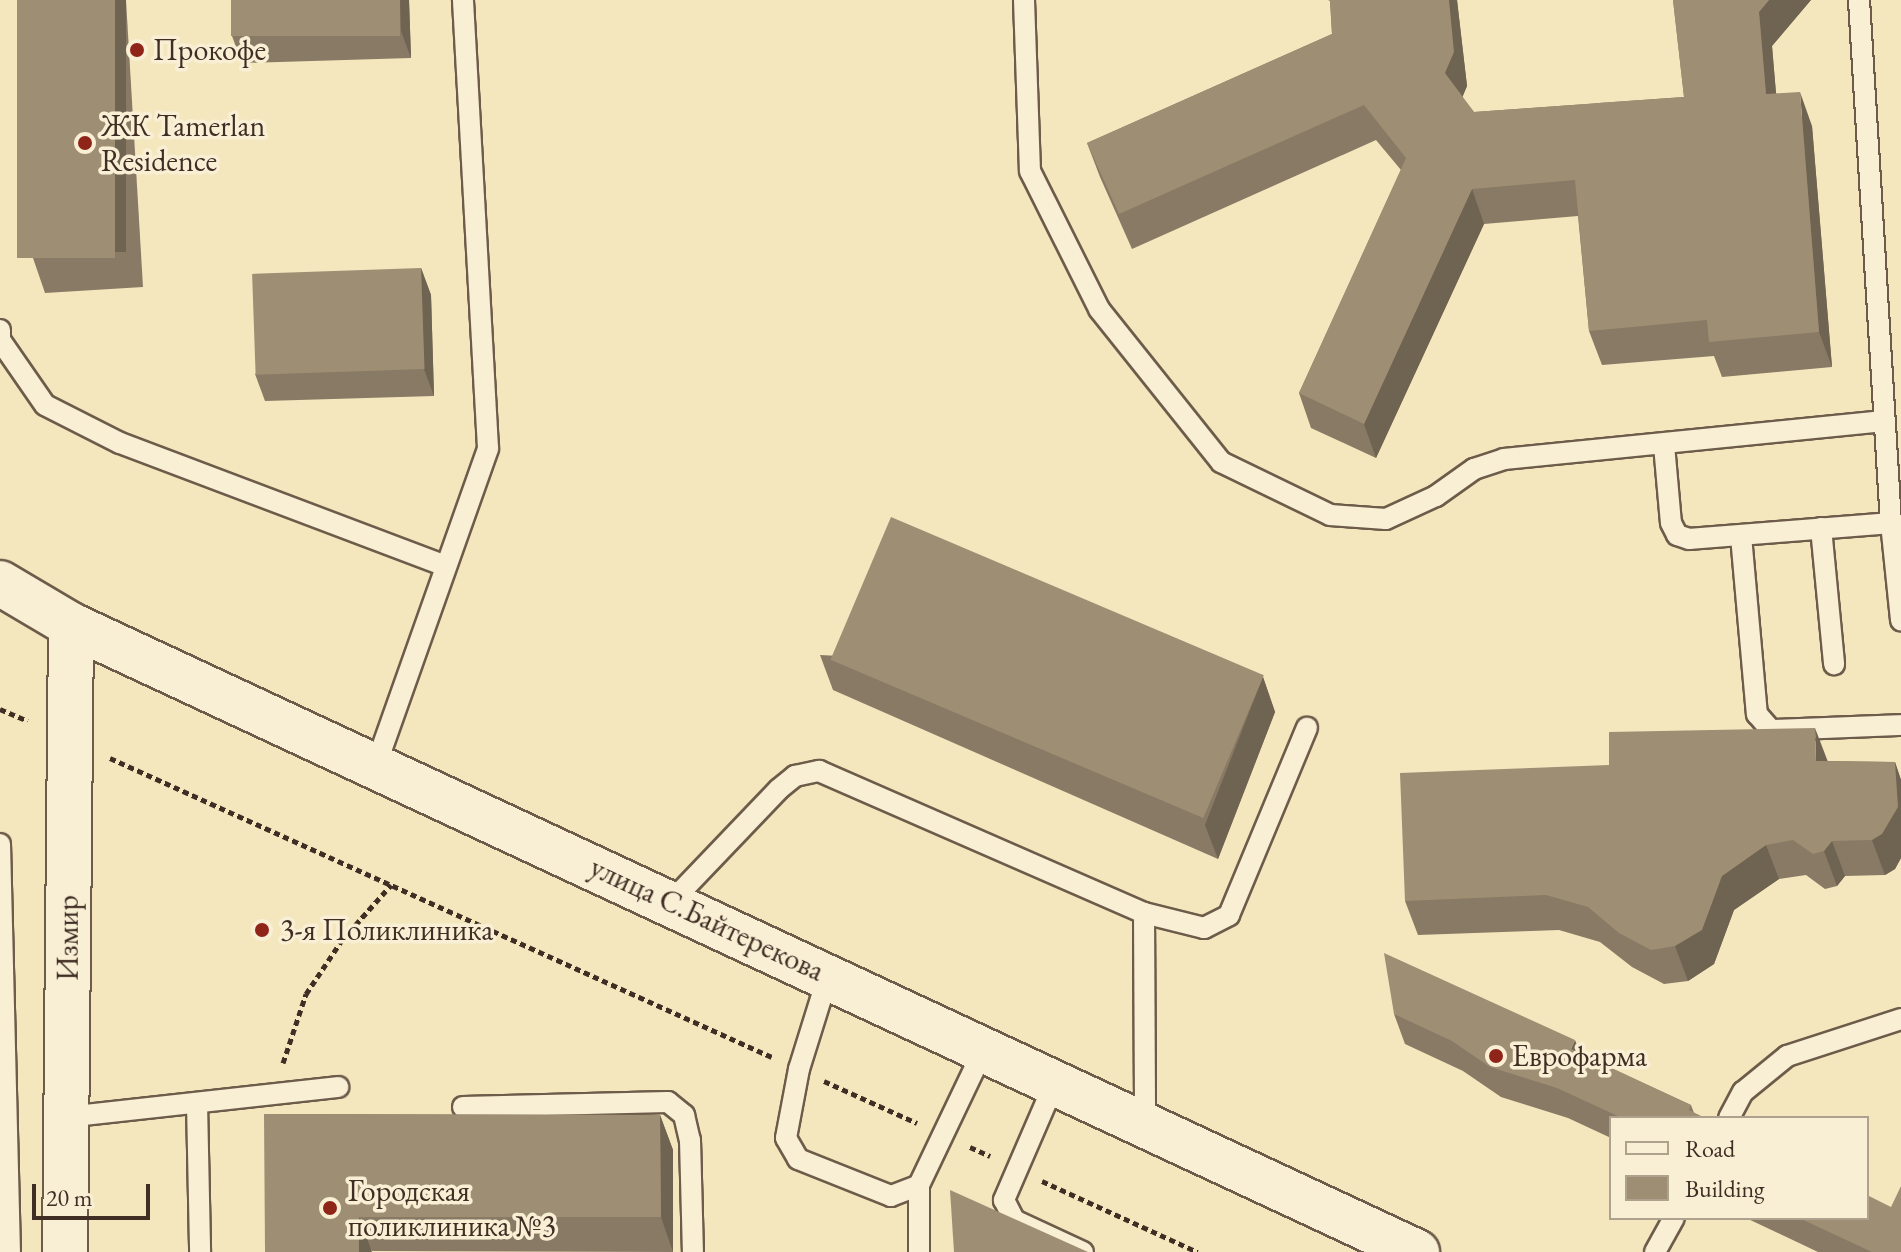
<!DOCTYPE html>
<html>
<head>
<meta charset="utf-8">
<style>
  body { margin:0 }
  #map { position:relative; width:1901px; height:1252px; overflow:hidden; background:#f4e7be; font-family:"EB Garamond",serif }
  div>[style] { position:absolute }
  .path>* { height:5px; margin-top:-2.5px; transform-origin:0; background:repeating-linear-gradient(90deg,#402d23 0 6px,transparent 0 10px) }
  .roads { filter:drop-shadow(2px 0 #6d5c4a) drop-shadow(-2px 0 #6d5c4a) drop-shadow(0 2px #6d5c4a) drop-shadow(0 -2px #6d5c4a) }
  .service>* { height:20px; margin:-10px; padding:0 10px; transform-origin:10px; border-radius:10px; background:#f8efd5 }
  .tertiary>* { height:44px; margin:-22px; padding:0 22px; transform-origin:22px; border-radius:22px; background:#f8efd5 }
  .secondary>* { height:44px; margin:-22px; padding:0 22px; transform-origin:22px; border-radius:22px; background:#f8efd5 }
  .wall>* { inset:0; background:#887a64 }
  .shaded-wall>* { inset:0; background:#6f6351; transform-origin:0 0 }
  .building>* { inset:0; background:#9e8e74; transform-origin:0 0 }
  .dots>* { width:22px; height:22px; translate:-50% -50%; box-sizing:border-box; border:4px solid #f8efd5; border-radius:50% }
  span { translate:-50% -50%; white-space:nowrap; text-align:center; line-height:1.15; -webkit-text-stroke:7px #f8efd5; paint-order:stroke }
  .poi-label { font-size:30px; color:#402d23 }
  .left { translate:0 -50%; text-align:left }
  .street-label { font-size:30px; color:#402d23 }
  .legend { position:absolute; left:1609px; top:1116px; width:260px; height:104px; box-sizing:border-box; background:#f8efd5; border:2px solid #aea18e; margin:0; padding:10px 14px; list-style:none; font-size:24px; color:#402d23 }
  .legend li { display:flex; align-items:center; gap:16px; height:40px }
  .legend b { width:40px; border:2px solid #aea18e }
  .scale { position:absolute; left:32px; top:1184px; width:118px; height:36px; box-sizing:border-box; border:4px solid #402d23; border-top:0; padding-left:10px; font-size:24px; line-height:28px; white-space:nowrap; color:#402d23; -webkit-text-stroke:6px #f8efd5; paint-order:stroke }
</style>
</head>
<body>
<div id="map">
  <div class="path">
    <div style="left:0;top:709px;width:30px;rotate:23deg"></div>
    <div style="left:110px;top:758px;width:726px;rotate:24.31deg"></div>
    <div style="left:283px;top:1063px;width:73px;rotate:-71.6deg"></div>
    <div style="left:306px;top:994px;width:65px;rotate:-56.3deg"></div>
    <div style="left:342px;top:940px;width:74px;rotate:-48.3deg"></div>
    <div style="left:824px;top:1081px;width:102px;rotate:24.3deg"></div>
    <div style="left:970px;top:1147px;width:22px;rotate:24deg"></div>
    <div style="left:1042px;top:1181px;width:171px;rotate:24.5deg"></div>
  </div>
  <div class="roads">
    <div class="service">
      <div style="left:1024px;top:0;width:171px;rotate:88deg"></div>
      <div style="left:1030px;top:171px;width:154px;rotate:63.4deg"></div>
      <div style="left:1099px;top:309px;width:196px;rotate:51.4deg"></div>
      <div style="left:1221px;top:462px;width:121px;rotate:25.9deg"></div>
      <div style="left:1330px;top:515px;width:56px;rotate:4.1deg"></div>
      <div style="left:1386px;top:519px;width:55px;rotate:-24.7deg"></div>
      <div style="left:1436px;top:496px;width:47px;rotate:-35.4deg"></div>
      <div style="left:1474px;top:469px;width:32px;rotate:-18deg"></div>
      <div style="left:1504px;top:459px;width:382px;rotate:-5.7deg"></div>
      <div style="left:1859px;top:0;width:524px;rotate:86.5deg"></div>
      <div style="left:0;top:330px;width:10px;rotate:90deg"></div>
      <div style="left:0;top:340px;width:79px;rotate:55.3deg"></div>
      <div style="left:45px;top:405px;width:84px;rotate:26.9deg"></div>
      <div style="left:120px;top:443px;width:347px;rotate:20.7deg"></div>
      <div style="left:1664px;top:445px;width:78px;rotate:84.9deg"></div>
      <div style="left:1671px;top:523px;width:13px;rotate:63deg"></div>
      <div style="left:1677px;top:535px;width:13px;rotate:18deg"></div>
      <div style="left:1689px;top:539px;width:203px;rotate:-4.5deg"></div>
      <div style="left:1891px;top:523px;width:98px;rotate:84.1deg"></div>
      <div style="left:1821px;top:528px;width:137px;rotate:84.5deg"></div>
      <div style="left:1741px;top:536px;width:179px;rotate:84.9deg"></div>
      <div style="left:1757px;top:714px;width:21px;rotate:49deg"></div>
      <div style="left:1771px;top:730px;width:130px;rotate:-2.2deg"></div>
      <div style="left:376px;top:765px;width:336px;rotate:-70.5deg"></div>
      <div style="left:488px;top:448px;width:449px;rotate:-93.2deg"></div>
      <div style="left:0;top:844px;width:408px;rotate:88.6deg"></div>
      <div style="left:671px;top:902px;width:156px;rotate:-46.3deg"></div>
      <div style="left:779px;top:789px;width:21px;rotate:-39deg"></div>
      <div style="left:795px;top:776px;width:25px;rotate:-12deg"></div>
      <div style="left:819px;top:771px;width:355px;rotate:23.6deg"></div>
      <div style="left:1144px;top:913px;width:62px;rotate:14deg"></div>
      <div style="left:1204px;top:928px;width:28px;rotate:-27deg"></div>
      <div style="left:1229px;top:915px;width:203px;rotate:-67.4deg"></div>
      <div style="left:1144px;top:913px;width:211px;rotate:89.7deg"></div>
      <div style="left:828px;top:976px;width:97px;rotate:107.3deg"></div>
      <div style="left:799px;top:1069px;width:70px;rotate:100.7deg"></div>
      <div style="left:786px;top:1138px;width:24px;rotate:60deg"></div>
      <div style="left:798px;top:1159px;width:100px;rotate:21.7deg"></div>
      <div style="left:891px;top:1196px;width:30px;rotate:-21deg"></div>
      <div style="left:919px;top:1185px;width:151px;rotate:-64.5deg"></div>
      <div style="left:1055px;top:1082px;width:129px;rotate:113.4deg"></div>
      <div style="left:1004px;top:1200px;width:22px;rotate:63deg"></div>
      <div style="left:1014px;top:1220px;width:76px;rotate:24.9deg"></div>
      <div style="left:197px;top:1103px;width:149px;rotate:88.8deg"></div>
      <div style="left:463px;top:1107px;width:205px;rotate:-1.4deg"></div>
      <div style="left:668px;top:1102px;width:21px;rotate:39deg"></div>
      <div style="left:684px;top:1115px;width:26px;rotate:77deg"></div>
      <div style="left:690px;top:1140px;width:112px;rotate:88.5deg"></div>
      <div style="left:66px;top:1117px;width:274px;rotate:-6.3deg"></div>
      <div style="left:1729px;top:1118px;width:30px;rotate:-62deg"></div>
      <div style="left:1743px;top:1092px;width:57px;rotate:-39.3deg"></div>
      <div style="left:1787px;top:1056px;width:120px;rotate:-18deg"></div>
      <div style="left:919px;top:1252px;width:67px;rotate:-90deg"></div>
      <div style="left:1655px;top:1252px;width:39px;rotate:-61deg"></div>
    </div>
    <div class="tertiary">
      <div style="left:65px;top:1252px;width:627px;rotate:-89.45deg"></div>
    </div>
    <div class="secondary">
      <div style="left:0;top:583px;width:82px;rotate:30.6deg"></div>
      <div style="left:71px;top:625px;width:1485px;rotate:24.98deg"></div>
    </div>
  </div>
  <div class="wall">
    <div style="clip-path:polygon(126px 0,143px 287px,45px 293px,33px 258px)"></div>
    <div style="clip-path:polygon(409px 0,411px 58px,242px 63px,232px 36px)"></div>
    <div style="clip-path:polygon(1328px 0,1457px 0,1467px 86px,1462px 97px,1474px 112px,1684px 97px,1673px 0,1811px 0,1772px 46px,1776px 93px,1812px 126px,1832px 367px,1722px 377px,1714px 356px,1602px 365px,1589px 331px,1578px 216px,1484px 224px,1376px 458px,1311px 428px,1299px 393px,1401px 170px,1376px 140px,1132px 249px,1100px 177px,1087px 143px,1332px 34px,1330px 1px)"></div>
    <div style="clip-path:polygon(421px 268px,431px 295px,434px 396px,265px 401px,255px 374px)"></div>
    <div style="clip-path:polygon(820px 655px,1263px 677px,1275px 712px,1218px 859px,833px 690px)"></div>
    <div style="clip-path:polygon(1827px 761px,1895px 762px,1901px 780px,1901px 858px,1895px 869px,1885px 875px,1845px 876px,1837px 886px,1825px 889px,1806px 875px,1779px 879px,1734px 910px,1714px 964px,1688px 981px,1664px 984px,1632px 967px,1600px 942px,1559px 930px,1418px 935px,1405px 901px)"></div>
    <div style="clip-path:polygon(1394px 1014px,1580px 1054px,1691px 1105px,1694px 1113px,1705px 1118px,1611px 1118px,1611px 1138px,1568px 1118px,1501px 1097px,1463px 1071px,1405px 1044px)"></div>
    <div style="clip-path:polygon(264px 1114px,660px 1115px,673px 1150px,673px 1252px,372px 1251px)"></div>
    <div style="clip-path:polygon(1746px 1218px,1867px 1218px,1901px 1252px,1818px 1252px)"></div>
  </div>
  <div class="shaded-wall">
    <div style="left:115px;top:0;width:11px;height:252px"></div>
    <div style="clip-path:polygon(400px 0,409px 0,411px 58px,401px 31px)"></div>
    <div style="clip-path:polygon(1449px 0,1457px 0,1467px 86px,1458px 108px,1445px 73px)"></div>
    <div style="clip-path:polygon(1769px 0,1811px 0,1772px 46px,1779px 129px,1766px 94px,1759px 12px)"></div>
    <div style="clip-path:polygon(1800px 92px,1812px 126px,1832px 367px,1819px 332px)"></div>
    <div style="clip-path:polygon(1472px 189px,1484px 224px,1376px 458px,1364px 424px)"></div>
    <div style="clip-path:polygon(421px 268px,431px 295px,434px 396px,424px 369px)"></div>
    <div style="clip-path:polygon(1263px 677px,1275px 712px,1218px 859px,1205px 825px)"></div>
    <div style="clip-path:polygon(1815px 728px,1828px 762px,1816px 761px)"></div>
    <div style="clip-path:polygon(1895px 762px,1901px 780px,1901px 858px,1895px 869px,1885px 875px,1872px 840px)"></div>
    <div style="clip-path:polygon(1832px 841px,1845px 876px,1837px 886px,1824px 851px)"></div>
    <div style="clip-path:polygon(1766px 845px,1779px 879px,1734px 910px,1714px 964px,1688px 981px,1675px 946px,1722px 876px)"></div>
    <div style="clip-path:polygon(1575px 1040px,1586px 1070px,1571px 1049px)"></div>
    <div style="clip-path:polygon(660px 1115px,673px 1150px,673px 1252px,661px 1217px)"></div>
    <div style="clip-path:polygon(359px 1217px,372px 1252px,359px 1252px)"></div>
  </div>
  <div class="building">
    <div style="left:17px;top:0;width:98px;height:258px"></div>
    <div style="left:231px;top:0;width:169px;height:36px"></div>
    <div style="clip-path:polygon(1330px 0,1449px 0,1454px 52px,1445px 73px,1474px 112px,1684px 97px,1673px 0,1769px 0,1759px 12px,1766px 94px,1800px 92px,1819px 332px,1709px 342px,1707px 320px,1589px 331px,1575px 180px,1472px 189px,1364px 424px,1299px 393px,1406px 158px,1364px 105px,1119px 214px,1087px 143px,1332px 34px)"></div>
    <div style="left:421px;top:268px;width:101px;height:169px;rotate:88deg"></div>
    <div style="left:891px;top:517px;width:405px;height:155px;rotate:23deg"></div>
    <div style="clip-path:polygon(1815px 728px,1816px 761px,1895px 762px,1898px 807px,1882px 834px,1872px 840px,1832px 841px,1824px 851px,1813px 854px,1793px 840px,1766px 845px,1722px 876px,1702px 930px,1675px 946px,1651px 950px,1619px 933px,1588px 907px,1546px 895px,1405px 901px,1400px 773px,1609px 765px,1609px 732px)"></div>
    <div style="clip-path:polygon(1384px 953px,1575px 1040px,1571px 1049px,1691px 1105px,1689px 1110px,1705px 1118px,1622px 1118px,1557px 1088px,1490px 1067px,1452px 1041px,1394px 1014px)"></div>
    <div style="clip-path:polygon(264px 1114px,660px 1115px,661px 1217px,359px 1217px,359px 1252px,265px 1252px)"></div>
    <div style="clip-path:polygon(1901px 1186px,1901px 1252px,1872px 1252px,1799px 1218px,1867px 1218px,1867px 1195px,1891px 1207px)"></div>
    <div style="clip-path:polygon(950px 1190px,1088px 1252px,954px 1252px)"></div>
  </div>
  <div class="dots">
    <div style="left:137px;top:50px;background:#8f2418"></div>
    <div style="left:85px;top:143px;background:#8f2418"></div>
    <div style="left:262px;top:930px;background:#8f2418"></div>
    <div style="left:1496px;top:1056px;background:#8f2418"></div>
    <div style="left:330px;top:1208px;background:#8f2418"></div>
  </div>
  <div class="poi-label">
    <span class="left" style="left:153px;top:50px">Прокофе</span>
    <span class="left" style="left:101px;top:143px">ЖК Tamerlan<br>Residence</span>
    <span class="left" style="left:280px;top:930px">3-я Поликлиника</span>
    <span class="left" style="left:1512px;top:1056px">Еврофарма</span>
    <span class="left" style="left:348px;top:1208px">Городская<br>поликлиника №3</span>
  </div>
  <div class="street-label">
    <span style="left:707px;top:919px;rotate:25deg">улица С.Байтерекова</span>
    <span style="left:68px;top:938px;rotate:-90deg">Измир</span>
  </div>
  <ul class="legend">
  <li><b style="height:10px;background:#f8efd5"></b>Road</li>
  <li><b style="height:22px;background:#9e8e74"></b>Building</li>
  </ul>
  <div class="scale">20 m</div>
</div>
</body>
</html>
